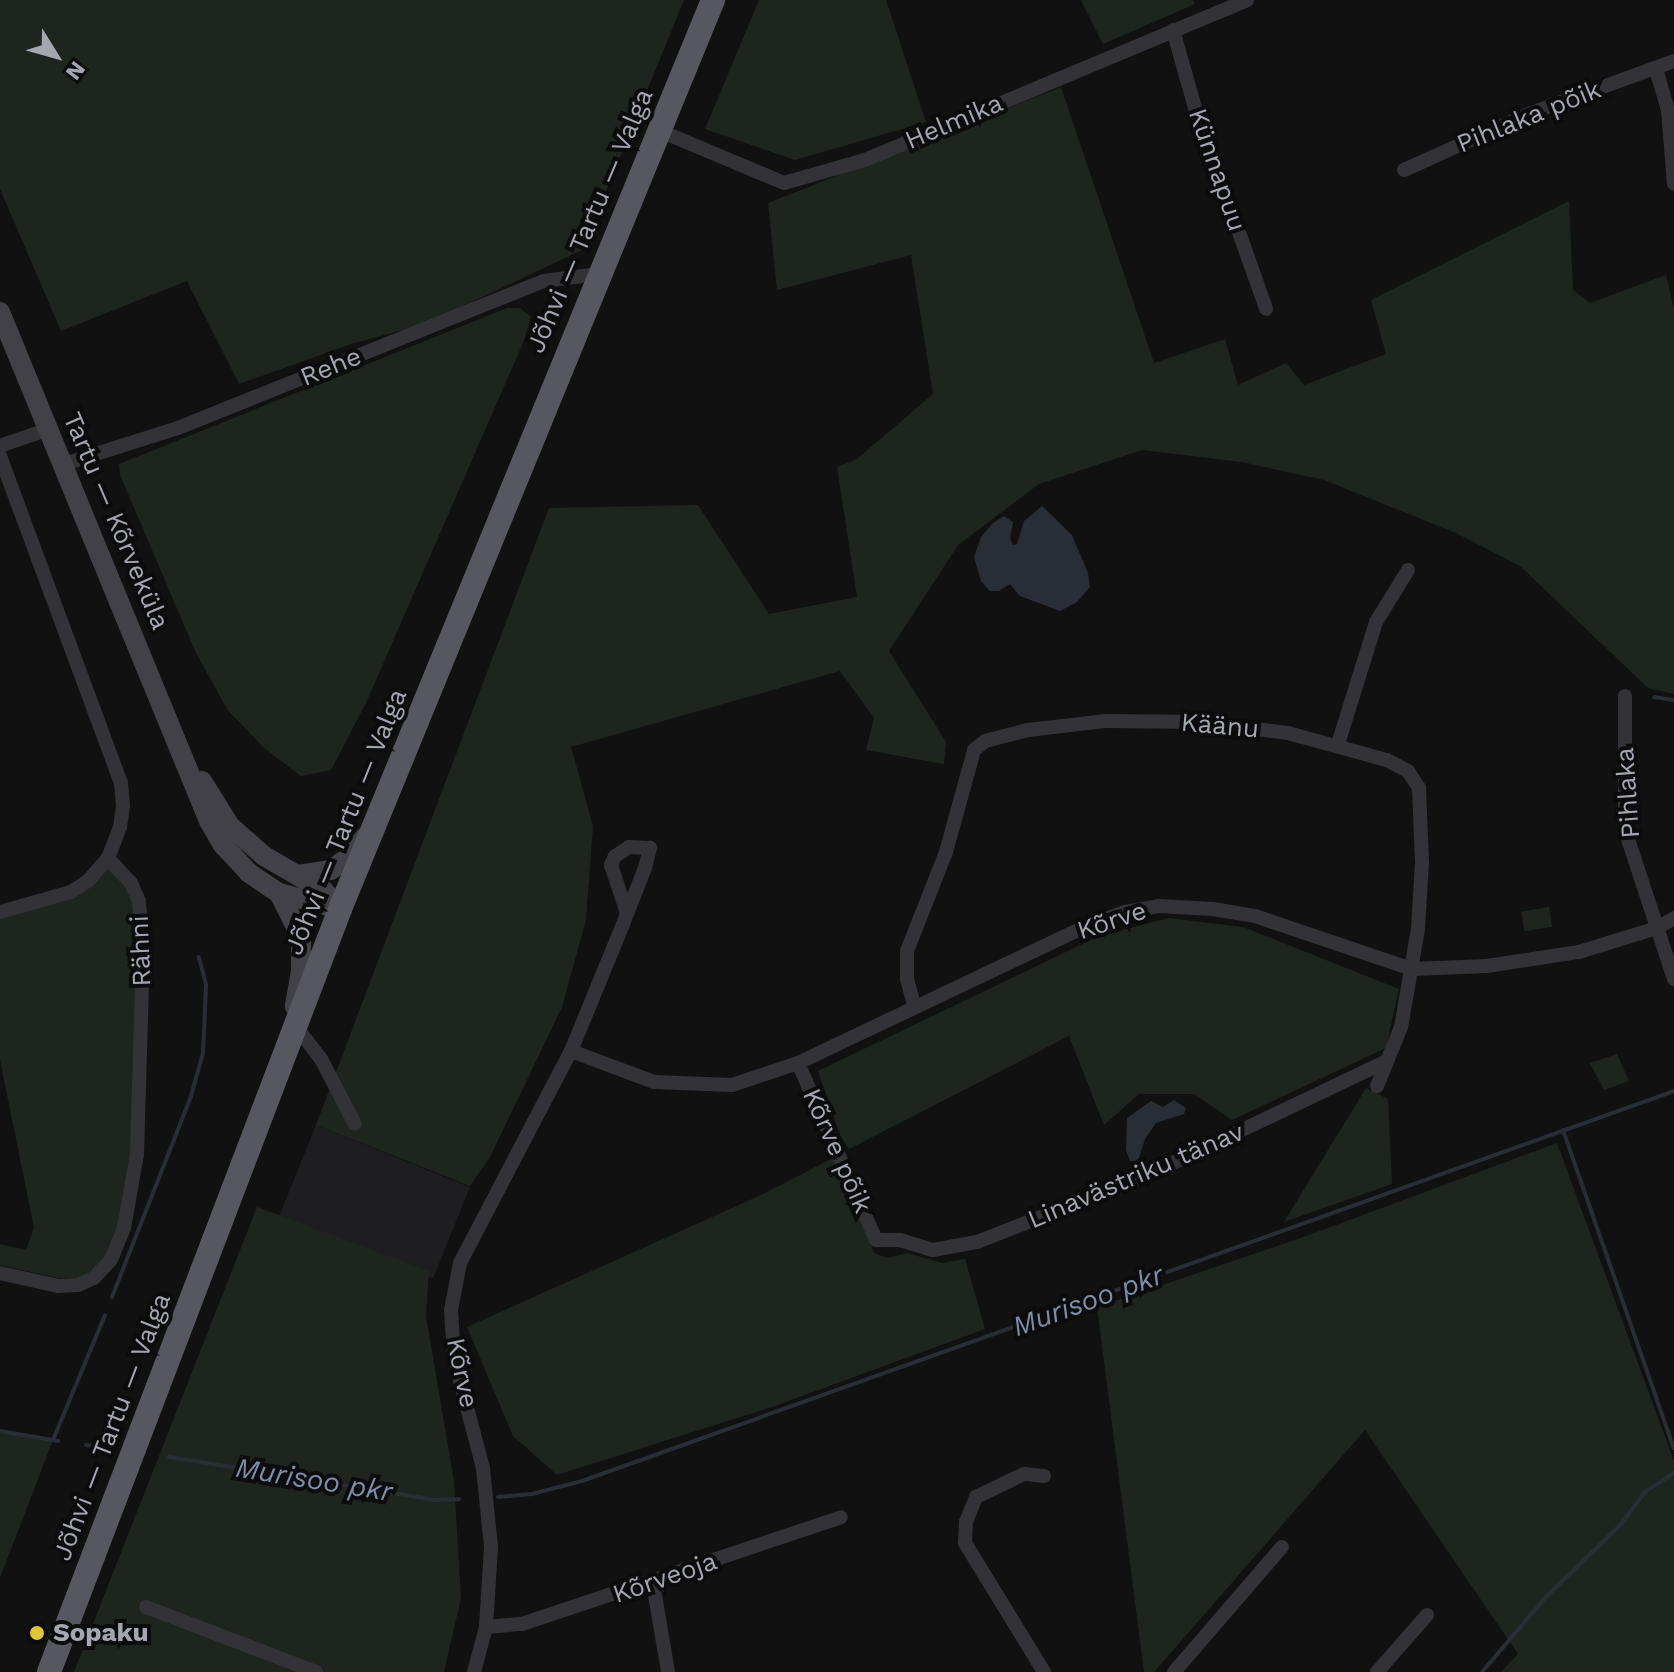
<!DOCTYPE html>
<html>
<head>
<meta charset="utf-8">
<style>
  body { margin:0 }
  #map { position:relative; width:1674px; height:1672px; overflow:hidden; background:#111112; font-family:"Work Sans",sans-serif }
  div>[style] { position:absolute }
  .built>* { inset:0; background:#1e1d1f; transform-origin:0 0 }
  .green>* { inset:0; background:#1e251f; transform-origin:0 0 }
  .water>* { inset:0; background:#292d35 }
  .stream>* { height:4px; margin:-2px; padding:0 2px; transform-origin:2px; border-radius:2px; background:#292d35 }
  .minor>* { height:14px; margin:-7px; padding:0 7px; transform-origin:7px; border-radius:7px; background:#333337 }
  .secondary>* { height:20px; margin:-10px; padding:0 10px; transform-origin:10px; border-radius:10px; background:#414147 }
  .trunk>* { height:24px; margin:-12px; padding:0 12px; transform-origin:12px; border-radius:12px; background:#57585f }
  .dots>* { width:22px; height:22px; translate:-50% -50%; box-sizing:border-box; border:4px solid #0c0c0d; border-radius:50% }
  span { translate:-50% -50%; white-space:nowrap; text-align:center; line-height:1.15; -webkit-text-stroke:8px #0c0c0d; paint-order:stroke }
  .street-label { font-size:26px; color:#a4a6b2 }
  .poi-label { font-size:26px; color:#a4a6b2; font-weight:700 }
  .left { translate:0 -50%; text-align:left }
  .water-label { font-size:28px; color:#7d8daa; font-style:italic }
  .north { position:absolute; left:16px; top:16px; width:80px; height:80px; -webkit-text-stroke:6px #0c0c0d; paint-order:stroke; rotate:127deg; font-size:22px; font-weight:700; line-height:32px; text-align:center; color:#a4a6b2 }
  .north::after { content:''; display:block; margin:auto; width:28px; height:36px; background:#a4a6b2; clip-path:polygon(50% 0,100% 100%,50% 72%,0 100%) }
</style>
</head>
<body>
<div id="map">
  <div class="built">
    <div style="left:316px;top:1125px;width:166px;height:98px;rotate:22deg"></div>
  </div>
  <div class="green">
    <div style="clip-path:polygon(0 0,684px 0,582px 250px,425px 324px,351px 344px,239px 384px,187px 281px,61px 331px,0 189px)"></div>
    <div style="clip-path:polygon(759px 0,886px 0,926px 122px,795px 160px,705px 129px)"></div>
    <div style="clip-path:polygon(1081px 0,1193px 0,1195px 4px,1103px 44px)"></div>
    <div style="clip-path:polygon(1061px 87px,1154px 363px,1225px 339px,1238px 385px,1286px 363px,1304px 385px,1386px 354px,1371px 300px,1569px 201px,1573px 290px,1590px 303px,1666px 275px,1674px 308px,1674px 694px,1648px 688px,1520px 566px,1456px 533px,1324px 480px,1242px 462px,1142px 450px,1039px 484px,958px 545px,889px 651px,946px 742px,944px 764px,866px 750px,874px 718px,840px 671px,571px 747px,593px 826px,586px 920px,562px 1007px,490px 1157px,470px 1186px,316px 1125px,549px 508px,698px 505px,769px 614px,857px 597px,837px 467px,857px 459px,933px 394px,911px 255px,777px 290px,768px 203px)"></div>
    <div style="clip-path:polygon(507px 308px,520px 308px,531px 317px,523px 343px,366px 703px,331px 770px,301px 776px,264px 748px,227px 709px,196px 653px,120px 475px,119px 464px)"></div>
    <div style="clip-path:polygon(108px 858px,139px 901px,137px 1154px,111px 1260px,80px 1278px,58px 1278px,0 1265px,0 1244px,26px 1250px,34px 1228px,0 1060px,0 912px,71px 892px)"></div>
    <div style="left:1549px;top:907px;width:20px;height:28px;rotate:81deg"></div>
    <div style="clip-path:polygon(1169px 918px,1243px 927px,1399px 989px,1386px 1048px,1232px 1120px,1194px 1094px,1139px 1094px,1104px 1125px,1069px 1036px,849px 1149px,840px 1135px,818px 1071px,1099px 936px)"></div>
    <div style="clip-path:polygon(1617px 1054px,1629px 1081px,1604px 1090px,1590px 1063px)"></div>
    <div style="clip-path:polygon(1366px 1088px,1388px 1099px,1392px 1184px,1284px 1222px)"></div>
    <div style="clip-path:polygon(1557px 1143px,1674px 1461px,1674px 1672px,1501px 1672px,1518px 1654px,1365px 1430px,1154px 1672px,1144px 1672px,1097px 1307px,1301px 1238px)"></div>
    <div style="clip-path:polygon(833px 1158px,874px 1253px,888px 1258px,907px 1253px,943px 1263px,965px 1259px,985px 1329px,772px 1407px,557px 1475px,513px 1436px,467px 1327px,761px 1195px)"></div>
    <div style="clip-path:polygon(257px 1207px,429px 1271px,426px 1316px,454px 1481px,461px 1598px,444px 1672px,74px 1672px)"></div>
    <div style="clip-path:polygon(0 1431px,53px 1440px,0 1578px)"></div>
  </div>
  <div class="water">
    <div style="clip-path:polygon(1042px 506px,1072px 535px,1088px 573px,1090px 587px,1077px 602px,1060px 611px,1020px 596px,1010px 584px,999px 591px,990px 591px,981px 581px,974px 557px,981px 537px,993px 523px,1004px 516px,1013px 522px,1010px 538px,1013px 545px,1017px 544px,1024px 521px)"></div>
    <div style="clip-path:polygon(1174px 1100px,1186px 1108px,1184px 1114px,1156px 1123px,1145px 1139px,1138px 1161px,1130px 1161px,1126px 1150px,1127px 1118px,1151px 1101px,1163px 1107px)"></div>
  </div>
  <div class="stream">
    <div style="left:1654px;top:697px;width:20px;rotate:9deg"></div>
    <div style="left:1563px;top:1130px;width:337px;rotate:70.8deg"></div>
    <div style="left:112px;top:1297px;width:216px;rotate:-68.5deg"></div>
    <div style="left:191px;top:1096px;width:45px;rotate:-74.4deg"></div>
    <div style="left:203px;top:1053px;width:69px;rotate:-87.5deg"></div>
    <div style="left:206px;top:984px;width:28px;rotate:-105deg"></div>
    <div style="left:0;top:1431px;width:59px;rotate:9.8deg"></div>
    <div style="left:53px;top:1440px;width:135px;rotate:-67.4deg"></div>
    <div style="left:86px;top:1445px;width:21px;rotate:8deg"></div>
    <div style="left:169px;top:1457px;width:268px;rotate:9.2deg"></div>
    <div style="left:434px;top:1500px;width:25px;rotate:-2deg"></div>
    <div style="left:498px;top:1497px;width:34px;rotate:-5deg"></div>
    <div style="left:532px;top:1494px;width:52px;rotate:-14.6deg"></div>
    <div style="left:582px;top:1481px;width:1160px;rotate:-19.65deg"></div>
    <div style="left:1482px;top:1672px;width:97px;rotate:-49.6deg"></div>
    <div style="left:1545px;top:1598px;width:106px;rotate:-44.2deg"></div>
    <div style="left:1621px;top:1524px;width:41px;rotate:-52.9deg"></div>
    <div style="left:1646px;top:1491px;width:33px;rotate:-33deg"></div>
  </div>
  <div class="minor">
    <div style="left:1173px;top:30px;width:81px;rotate:74.2deg"></div>
    <div style="left:1195px;top:108px;width:213px;rotate:70.5deg"></div>
    <div style="left:1656px;top:69px;width:43px;rotate:73.7deg"></div>
    <div style="left:1668px;top:110px;width:74px;rotate:85.4deg"></div>
    <div style="left:658px;top:130px;width:137px;rotate:22.8deg"></div>
    <div style="left:784px;top:183px;width:84px;rotate:-15.9deg"></div>
    <div style="left:865px;top:160px;width:414px;rotate:-22.7deg"></div>
    <div style="left:1404px;top:170px;width:139px;rotate:-24.2deg"></div>
    <div style="left:1531px;top:113px;width:152px;rotate:-20deg"></div>
    <div style="left:0;top:446px;width:52px;rotate:-19.1deg"></div>
    <div style="left:0;top:456px;width:349px;rotate:69.7deg"></div>
    <div style="left:121px;top:783px;width:23px;rotate:85deg"></div>
    <div style="left:123px;top:806px;width:21px;rotate:98deg"></div>
    <div style="left:120px;top:827px;width:33px;rotate:111deg"></div>
    <div style="left:108px;top:858px;width:29px;rotate:131deg"></div>
    <div style="left:89px;top:880px;width:22px;rotate:146deg"></div>
    <div style="left:71px;top:892px;width:74px;rotate:164.3deg"></div>
    <div style="left:64px;top:464px;width:120px;rotate:-17.5deg"></div>
    <div style="left:178px;top:428px;width:394px;rotate:-21.9deg"></div>
    <div style="left:544px;top:281px;width:53px;rotate:-7.5deg"></div>
    <div style="left:1625px;top:696px;width:134px;rotate:90deg"></div>
    <div style="left:1625px;top:830px;width:157px;rotate:71.8deg"></div>
    <div style="left:1338px;top:744px;width:128px;rotate:-72.7deg"></div>
    <div style="left:1376px;top:622px;width:61px;rotate:-58.4deg"></div>
    <div style="left:914px;top:1005px;width:27px;rotate:-105deg"></div>
    <div style="left:907px;top:979px;width:28px;rotate:-90deg"></div>
    <div style="left:907px;top:951px;width:106px;rotate:-68.5deg"></div>
    <div style="left:946px;top:852px;width:106px;rotate:-74.6deg"></div>
    <div style="left:974px;top:750px;width:14px;rotate:-39deg"></div>
    <div style="left:985px;top:741px;width:44px;rotate:-14.3deg"></div>
    <div style="left:1028px;top:730px;width:79px;rotate:-6.6deg"></div>
    <div style="left:1106px;top:721px;width:94px;rotate:0.6deg"></div>
    <div style="left:1200px;top:722px;width:89px;rotate:7.1deg"></div>
    <div style="left:1288px;top:733px;width:103px;rotate:15.3deg"></div>
    <div style="left:1387px;top:760px;width:24px;rotate:28deg"></div>
    <div style="left:1408px;top:771px;width:20px;rotate:57deg"></div>
    <div style="left:1419px;top:788px;width:75px;rotate:87.7deg"></div>
    <div style="left:1422px;top:863px;width:66px;rotate:93.5deg"></div>
    <div style="left:1418px;top:929px;width:99px;rotate:99.8deg"></div>
    <div style="left:1401px;top:1027px;width:64px;rotate:112.1deg"></div>
    <div style="left:295px;top:1025px;width:43px;rotate:52.6deg"></div>
    <div style="left:321px;top:1059px;width:73px;rotate:62.4deg"></div>
    <div style="left:571px;top:1051px;width:137px;rotate:-67.7deg"></div>
    <div style="left:623px;top:924px;width:60px;rotate:-68.6deg"></div>
    <div style="left:645px;top:868px;width:21px;rotate:-76deg"></div>
    <div style="left:650px;top:848px;width:21px;rotate:-177deg"></div>
    <div style="left:629px;top:847px;width:17px;rotate:147deg"></div>
    <div style="left:615px;top:856px;width:10px;rotate:114deg"></div>
    <div style="left:611px;top:865px;width:51px;rotate:71.6deg"></div>
    <div style="left:798px;top:1063px;width:193px;rotate:66.2deg"></div>
    <div style="left:876px;top:1240px;width:24px"></div>
    <div style="left:900px;top:1240px;width:34px;rotate:17deg"></div>
    <div style="left:933px;top:1250px;width:45px;rotate:-10.3deg"></div>
    <div style="left:977px;top:1242px;width:184px;rotate:-21.4deg"></div>
    <div style="left:1148px;top:1175px;width:265px;rotate:-25.5deg"></div>
    <div style="left:0;top:1273px;width:59px;rotate:12.6deg"></div>
    <div style="left:58px;top:1286px;width:20px;rotate:-3deg"></div>
    <div style="left:78px;top:1285px;width:17px;rotate:-24deg"></div>
    <div style="left:94px;top:1278px;width:25px;rotate:-47deg"></div>
    <div style="left:111px;top:1260px;width:35px;rotate:-68deg"></div>
    <div style="left:124px;top:1228px;width:75px;rotate:-80deg"></div>
    <div style="left:137px;top:1154px;width:205px;rotate:-88.3deg"></div>
    <div style="left:143px;top:949px;width:48px;rotate:-94.8deg"></div>
    <div style="left:139px;top:901px;width:20px;rotate:-114deg"></div>
    <div style="left:131px;top:883px;width:34px;rotate:-133deg"></div>
    <div style="left:1044px;top:1476px;width:20px;rotate:-174deg"></div>
    <div style="left:1024px;top:1474px;width:53px;rotate:154.4deg"></div>
    <div style="left:976px;top:1497px;width:27px;rotate:112deg"></div>
    <div style="left:966px;top:1522px;width:21px;rotate:93deg"></div>
    <div style="left:965px;top:1543px;width:151px;rotate:58.5deg"></div>
    <div style="left:653px;top:1583px;width:90px;rotate:80.4deg"></div>
    <div style="left:146px;top:1607px;width:182px;rotate:20.9deg"></div>
    <div style="left:486px;top:1627px;width:36px;rotate:-5deg"></div>
    <div style="left:522px;top:1624px;width:336px;rotate:-18.5deg"></div>
    <div style="left:474px;top:1672px;width:47px;rotate:-75.1deg"></div>
    <div style="left:486px;top:1627px;width:80px;rotate:-86.4deg"></div>
    <div style="left:491px;top:1547px;width:79px;rotate:-95.8deg"></div>
    <div style="left:483px;top:1468px;width:114px;rotate:-104.8deg"></div>
    <div style="left:454px;top:1358px;width:48px;rotate:-93.6deg"></div>
    <div style="left:451px;top:1310px;width:48px;rotate:-79.2deg"></div>
    <div style="left:460px;top:1263px;width:239px;rotate:-62.4deg"></div>
    <div style="left:571px;top:1051px;width:89px;rotate:20.5deg"></div>
    <div style="left:654px;top:1082px;width:78px;rotate:2.2deg"></div>
    <div style="left:732px;top:1085px;width:70px;rotate:-18.4deg"></div>
    <div style="left:798px;top:1063px;width:319px;rotate:-25.4deg"></div>
    <div style="left:1086px;top:926px;width:41px;rotate:-19.7deg"></div>
    <div style="left:1125px;top:912px;width:34px;rotate:-10deg"></div>
    <div style="left:1158px;top:906px;width:55px;rotate:3.1deg"></div>
    <div style="left:1213px;top:909px;width:43px;rotate:9.5deg"></div>
    <div style="left:1255px;top:916px;width:166px;rotate:18.7deg"></div>
    <div style="left:1412px;top:969px;width:75px;rotate:-2.3deg"></div>
    <div style="left:1487px;top:966px;width:93px;rotate:-8.7deg"></div>
    <div style="left:1579px;top:952px;width:82px;rotate:-17.1deg"></div>
    <div style="left:1657px;top:928px;width:20px;rotate:-30deg"></div>
    <div style="left:1174px;top:1672px;width:165px;rotate:-49.2deg"></div>
    <div style="left:1377px;top:1672px;width:76px;rotate:-48.7deg"></div>
  </div>
  <div class="secondary">
    <div style="left:0;top:312px;width:550px;rotate:67.68deg"></div>
    <div style="left:209px;top:821px;width:28px;rotate:60deg"></div>
    <div style="left:223px;top:845px;width:38px;rotate:47deg"></div>
    <div style="left:249px;top:873px;width:36px;rotate:34deg"></div>
    <div style="left:279px;top:893px;width:63px;rotate:14.7deg"></div>
    <div style="left:202px;top:781px;width:53px;rotate:58.1deg"></div>
    <div style="left:230px;top:826px;width:45px;rotate:41.4deg"></div>
    <div style="left:264px;top:856px;width:68px;rotate:30deg"></div>
    <div style="left:323px;top:890px;width:25px;rotate:48deg"></div>
    <div style="left:298px;top:875px;width:33px;rotate:-9deg"></div>
    <div style="left:331px;top:870px;width:21px;rotate:-37deg"></div>
    <div style="left:348px;top:857px;width:26px;rotate:-50deg"></div>
    <div style="left:279px;top:893px;width:49px;rotate:63.4deg"></div>
    <div style="left:301px;top:937px;width:34px;rotate:90deg"></div>
    <div style="left:301px;top:971px;width:36px;rotate:100deg"></div>
  </div>
  <div class="trunk">
    <div style="left:49px;top:1672px;width:817px;rotate:-69.12deg"></div>
    <div style="left:340px;top:909px;width:983px;rotate:-67.69deg"></div>
  </div>
  <div class="dots">
    <div style="left:37px;top:1633px;background:#dfc53c"></div>
  </div>
  <div class="street-label">
    <span style="left:1529px;top:117px;rotate:-22deg">Pihlaka põik</span>
    <span style="left:954px;top:122px;rotate:-23deg">Helmika</span>
    <span style="left:1217px;top:170px;rotate:71deg">Künnapuu</span>
    <span style="left:590px;top:221px;rotate:-67deg">Jõhvi — Tartu — Valga</span>
    <span style="left:331px;top:367px;rotate:-22deg">Rehe</span>
    <span style="left:116px;top:521px;rotate:67deg">Tartu — Kõrveküla</span>
    <span style="left:1220px;top:726px;rotate:5deg">Käänu</span>
    <span style="left:1628px;top:793px;rotate:-94deg">Pihlaka</span>
    <span style="left:346px;top:822px;rotate:-68deg">Jõhvi — Tartu — Valga</span>
    <span style="left:1112px;top:921px;rotate:-18deg">Kõrve</span>
    <span style="left:141px;top:951px;rotate:-92deg">Rähni</span>
    <span style="left:837px;top:1151px;rotate:66deg">Kõrve põik</span>
    <span style="left:1136px;top:1176px;rotate:-23deg">Linavästriku tänav</span>
    <span style="left:462px;top:1373px;rotate:78deg">Kõrve</span>
    <span style="left:112px;top:1427px;rotate:-69deg">Jõhvi — Tartu — Valga</span>
    <span style="left:665px;top:1578px;rotate:-19deg">Kõrveoja</span>
  </div>
  <div class="poi-label">
    <span class="left" style="left:53px;top:1633px">Sopaku</span>
  </div>
  <div class="water-label">
    <span style="left:1088px;top:1301px;rotate:-20deg">Murisoo pkr</span>
    <span style="left:314px;top:1480px;rotate:9deg">Murisoo pkr</span>
  </div>
  <div class="north">N</div>
</div>
</body>
</html>
